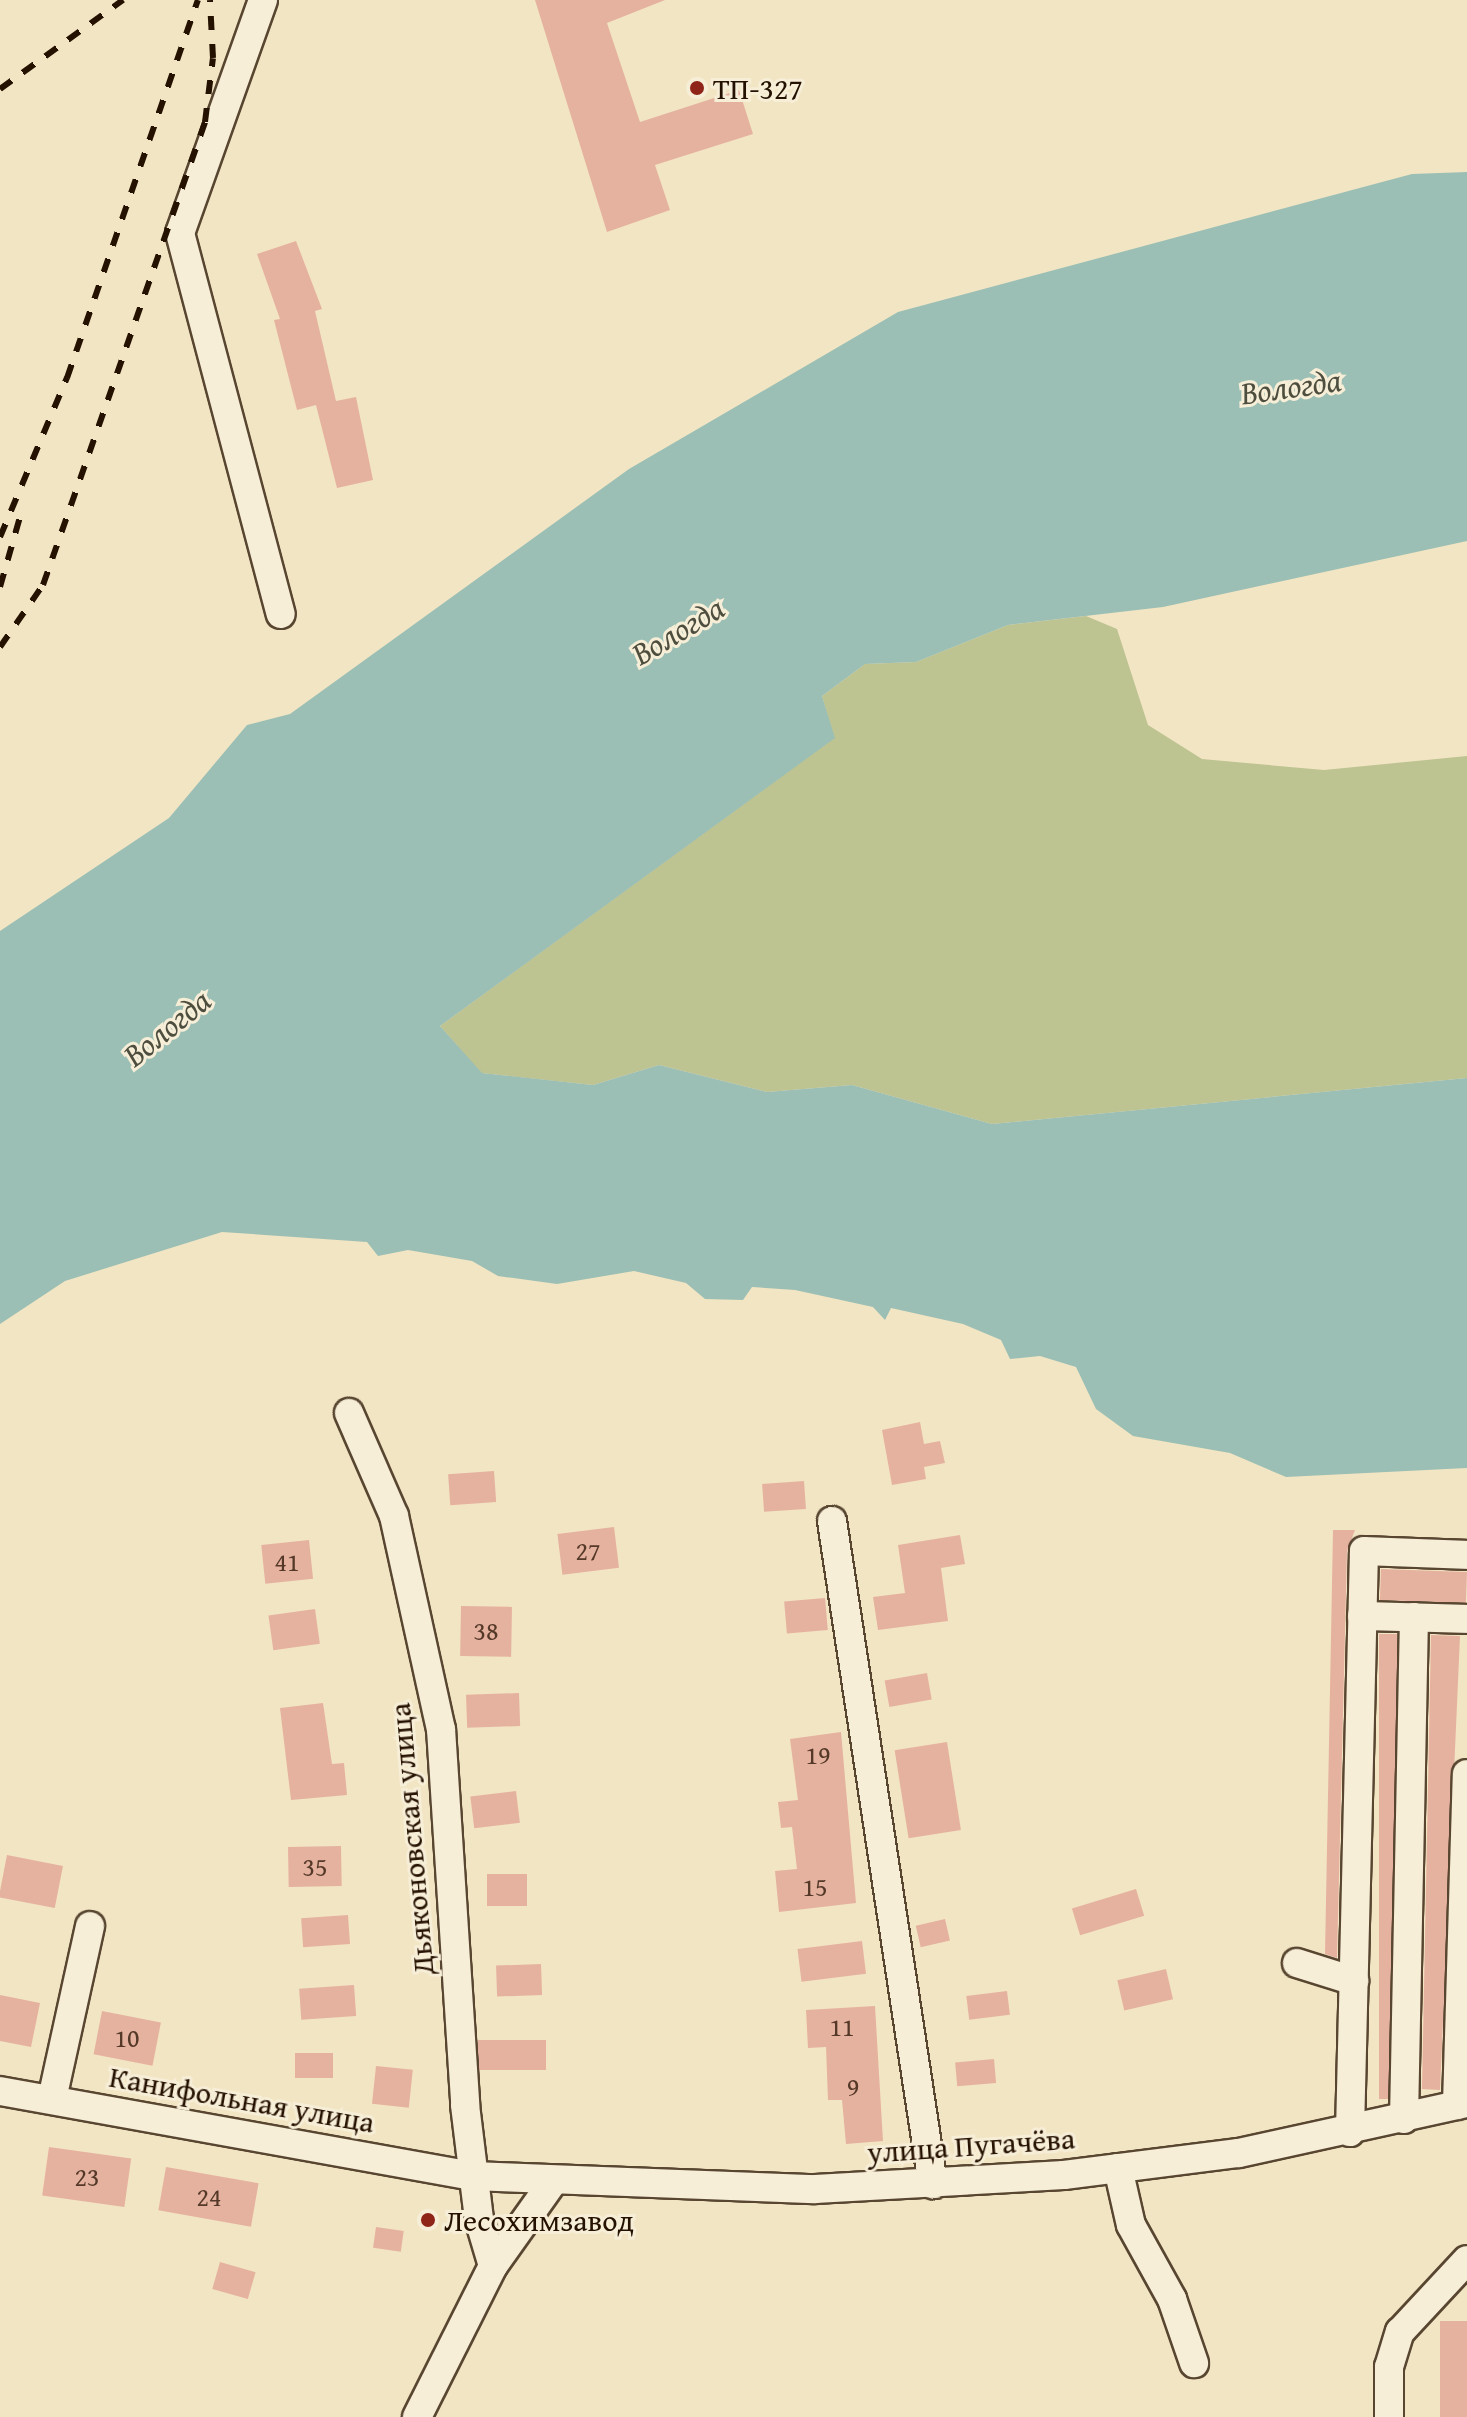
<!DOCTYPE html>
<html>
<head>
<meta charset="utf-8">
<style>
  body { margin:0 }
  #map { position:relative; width:1467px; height:2417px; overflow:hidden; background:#f2e5c3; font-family:"Gentium Book Plus",serif }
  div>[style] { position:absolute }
  .green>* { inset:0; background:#bec392 }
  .water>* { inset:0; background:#9bbfb5 }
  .building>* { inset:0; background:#e6b2a0; transform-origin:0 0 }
  .roads { filter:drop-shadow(2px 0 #584631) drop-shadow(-2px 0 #584631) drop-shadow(0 2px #584631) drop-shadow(0 -2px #584631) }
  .minor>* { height:28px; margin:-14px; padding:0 14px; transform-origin:14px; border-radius:14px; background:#f7eed8 }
  .rail>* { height:6px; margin-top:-3px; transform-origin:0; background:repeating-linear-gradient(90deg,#251100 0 14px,transparent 0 28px) }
  .dots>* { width:22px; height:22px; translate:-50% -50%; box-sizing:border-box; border:4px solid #f7eed8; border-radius:50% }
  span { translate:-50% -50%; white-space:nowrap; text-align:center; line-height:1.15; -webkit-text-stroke:6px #f7eed8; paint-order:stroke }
  .number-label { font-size:26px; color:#553928 }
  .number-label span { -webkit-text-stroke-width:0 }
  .poi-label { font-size:30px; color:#251100 }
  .left { translate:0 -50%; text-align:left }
  .street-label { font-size:30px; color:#251100 }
  .water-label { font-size:32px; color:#4e4e3f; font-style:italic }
</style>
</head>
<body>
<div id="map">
  <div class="green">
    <div style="clip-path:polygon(1086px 616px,1117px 629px,1148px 725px,1202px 759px,1324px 770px,1467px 756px,1467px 1078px,992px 1124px,852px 1085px,767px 1092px,659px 1065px,593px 1085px,481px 1073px,440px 1026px,834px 738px,822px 696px,865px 664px,916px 662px,1008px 625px)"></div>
  </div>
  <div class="water">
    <div style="clip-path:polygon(1467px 172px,1467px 541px,1163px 607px,1008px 625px,916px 662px,865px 664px,822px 696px,835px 738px,440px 1026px,482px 1073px,593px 1085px,659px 1065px,767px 1092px,852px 1085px,992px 1124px,1467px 1078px,1467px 1468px,1286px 1477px,1230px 1453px,1133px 1436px,1096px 1409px,1076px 1367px,1040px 1356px,1010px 1359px,1001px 1340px,963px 1324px,891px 1308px,885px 1320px,873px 1307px,795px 1290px,752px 1287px,743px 1300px,705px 1299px,686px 1283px,634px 1271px,557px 1284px,498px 1276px,472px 1261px,408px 1250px,378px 1256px,367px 1242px,222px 1232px,65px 1281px,0 1324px,0 931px,169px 818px,247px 725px,290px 714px,629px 469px,898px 312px,1412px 174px)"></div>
  </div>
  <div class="building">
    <div style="clip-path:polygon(535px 0,665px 0,607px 23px,640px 122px,739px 90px,753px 134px,655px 165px,670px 210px,607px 232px)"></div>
    <div style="clip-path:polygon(296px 241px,322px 309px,315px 311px,336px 401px,356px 397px,373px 480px,337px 488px,316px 405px,297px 410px,274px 320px,280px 319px,257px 254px)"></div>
    <div style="clip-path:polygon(920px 1422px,924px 1444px,940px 1441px,945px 1463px,924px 1467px,926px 1479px,892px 1485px,882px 1430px)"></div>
    <div style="left:494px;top:1471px;width:31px;height:46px;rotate:86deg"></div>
    <div style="left:804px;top:1481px;width:28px;height:42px;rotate:86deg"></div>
    <div style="left:614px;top:1527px;width:41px;height:57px;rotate:83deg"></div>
    <div style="clip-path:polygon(1333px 1530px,1355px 1530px,1347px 1551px,1337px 1958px,1325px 1954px)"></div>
    <div style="clip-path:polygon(960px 1535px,965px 1564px,941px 1568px,948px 1621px,878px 1630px,873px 1597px,905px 1593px,898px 1545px)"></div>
    <div style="left:309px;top:1540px;width:39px;height:48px;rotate:84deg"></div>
    <div style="left:1381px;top:1569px;width:86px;height:31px;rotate:2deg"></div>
    <div style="left:825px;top:1598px;width:32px;height:41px;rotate:85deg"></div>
    <div style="left:461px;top:1606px;width:51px;height:50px;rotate:1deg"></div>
    <div style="left:315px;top:1609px;width:35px;height:47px;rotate:82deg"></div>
    <div style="left:1379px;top:1634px;width:18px;height:465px"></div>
    <div style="clip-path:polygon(1431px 1635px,1460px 1636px,1440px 2090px,1422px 2089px)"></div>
    <div style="left:927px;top:1673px;width:27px;height:43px;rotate:80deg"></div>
    <div style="left:519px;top:1693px;width:33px;height:53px;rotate:88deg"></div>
    <div style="clip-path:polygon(323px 1703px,332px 1764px,344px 1763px,347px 1795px,291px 1800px,280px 1708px)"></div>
    <div style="clip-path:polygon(841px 1732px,856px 1903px,779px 1912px,775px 1871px,797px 1869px,792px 1827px,781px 1828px,778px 1802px,798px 1800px,790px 1739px)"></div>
    <div style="left:947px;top:1742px;width:89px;height:53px;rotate:81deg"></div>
    <div style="left:516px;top:1791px;width:32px;height:46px;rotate:83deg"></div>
    <div style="left:341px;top:1846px;width:40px;height:53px;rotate:89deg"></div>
    <div style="left:7px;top:1855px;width:57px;height:43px;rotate:11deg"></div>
    <div style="left:487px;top:1874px;width:40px;height:32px"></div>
    <div style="left:1136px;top:1889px;width:28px;height:67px;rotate:73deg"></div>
    <div style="left:348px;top:1915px;width:29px;height:47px;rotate:86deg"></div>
    <div style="left:945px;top:1919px;width:22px;height:30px;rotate:77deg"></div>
    <div style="left:862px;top:1941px;width:33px;height:65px;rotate:83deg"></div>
    <div style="left:541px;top:1964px;width:31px;height:45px;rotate:88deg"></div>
    <div style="left:1166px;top:1969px;width:31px;height:50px;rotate:77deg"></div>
    <div style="left:354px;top:1985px;width:31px;height:55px;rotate:86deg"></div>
    <div style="left:1007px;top:1991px;width:24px;height:41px;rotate:83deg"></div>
    <div style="clip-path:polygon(0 1995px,40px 2003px,31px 2047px,0 2041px)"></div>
    <div style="clip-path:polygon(875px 2006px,883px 2141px,846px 2144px,842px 2100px,828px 2100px,826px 2047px,808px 2048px,806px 2010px)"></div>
    <div style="left:102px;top:2011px;width:60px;height:44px;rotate:11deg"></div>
    <div style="left:546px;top:2040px;width:30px;height:68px;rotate:90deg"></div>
    <div style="left:333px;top:2053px;width:25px;height:38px;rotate:90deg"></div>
    <div style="left:994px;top:2059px;width:24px;height:39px;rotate:85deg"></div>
    <div style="left:376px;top:2066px;width:37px;height:38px;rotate:6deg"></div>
    <div style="left:49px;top:2147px;width:83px;height:49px;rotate:8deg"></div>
    <div style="left:166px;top:2167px;width:94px;height:44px;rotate:10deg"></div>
    <div style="left:376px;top:2227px;width:28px;height:21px;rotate:8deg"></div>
    <div style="left:220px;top:2262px;width:37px;height:28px;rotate:16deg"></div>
    <div style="left:1440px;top:2321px;width:27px;height:96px"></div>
  </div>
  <div class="roads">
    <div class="minor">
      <div style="left:263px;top:0;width:247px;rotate:109.6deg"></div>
      <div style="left:180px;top:233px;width:394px;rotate:75.2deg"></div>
      <div style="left:349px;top:1413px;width:112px;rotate:66.4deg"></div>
      <div style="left:394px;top:1516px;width:218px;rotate:77.6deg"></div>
      <div style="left:441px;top:1729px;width:377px;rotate:86.3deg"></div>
      <div style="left:465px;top:2105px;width:115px;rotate:83deg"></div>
      <div style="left:479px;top:2219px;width:49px;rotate:73.4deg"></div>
      <div style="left:832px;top:1521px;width:671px;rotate:81.34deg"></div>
      <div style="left:1362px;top:1616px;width:105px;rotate:1.6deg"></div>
      <div style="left:1297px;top:1963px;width:60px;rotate:17.5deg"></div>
      <div style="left:0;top:2091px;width:480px;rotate:10.2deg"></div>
      <div style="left:472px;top:2176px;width:343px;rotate:2.2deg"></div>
      <div style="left:815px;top:2189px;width:249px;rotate:-3.2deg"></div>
      <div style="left:1064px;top:2175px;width:176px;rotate:-7.2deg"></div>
      <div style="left:1239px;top:2153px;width:233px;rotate:-12.4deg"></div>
      <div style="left:52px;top:2099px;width:177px;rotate:-77.6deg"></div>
      <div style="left:1457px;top:2105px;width:331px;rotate:-88.3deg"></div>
      <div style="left:1404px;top:2119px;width:502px;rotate:-88.86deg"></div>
      <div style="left:1350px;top:2132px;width:581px;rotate:-88.62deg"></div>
      <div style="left:1364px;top:1551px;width:103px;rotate:2.2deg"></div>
      <div style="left:1118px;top:2168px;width:58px;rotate:77.2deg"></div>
      <div style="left:1131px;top:2225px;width:85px;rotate:61deg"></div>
      <div style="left:1172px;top:2299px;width:68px;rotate:71deg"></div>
      <div style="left:417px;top:2417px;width:169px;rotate:-63.3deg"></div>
      <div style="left:493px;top:2266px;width:102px;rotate:-54.6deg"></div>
      <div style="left:1389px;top:2417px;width:50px;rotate:-90deg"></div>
      <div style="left:1389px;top:2367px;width:37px;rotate:-73deg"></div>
      <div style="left:1400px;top:2332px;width:98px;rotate:-47.1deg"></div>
    </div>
  </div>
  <div class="rail">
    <div style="left:0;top:89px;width:152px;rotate:-35.9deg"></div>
    <div style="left:0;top:537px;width:173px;rotate:-67.2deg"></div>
    <div style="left:67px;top:378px;width:400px;rotate:-70.9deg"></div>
    <div style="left:0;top:587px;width:80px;rotate:-74.1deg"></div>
    <div style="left:0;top:647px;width:75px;rotate:-55.3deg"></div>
    <div style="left:43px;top:585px;width:491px;rotate:-70.7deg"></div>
    <div style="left:205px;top:122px;width:64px;rotate:-82.9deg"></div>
    <div style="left:213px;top:58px;width:58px;rotate:-93deg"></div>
  </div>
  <div class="dots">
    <div style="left:697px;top:88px;background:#8f2418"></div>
    <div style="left:428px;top:2220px;background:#8f2418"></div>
  </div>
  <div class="number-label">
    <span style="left:588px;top:1551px">27</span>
    <span style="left:287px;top:1562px">41</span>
    <span style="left:486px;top:1631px">38</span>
    <span style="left:818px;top:1755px">19</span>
    <span style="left:315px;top:1867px">35</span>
    <span style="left:815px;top:1887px">15</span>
    <span style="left:842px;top:2027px">11</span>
    <span style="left:127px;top:2038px">10</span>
    <span style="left:853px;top:2087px">9</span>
    <span style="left:87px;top:2177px">23</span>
    <span style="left:209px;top:2197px">24</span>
  </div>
  <div class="poi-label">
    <span class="left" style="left:713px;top:88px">ТП-327</span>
    <span class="left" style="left:444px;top:2220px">Лесохимзавод</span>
  </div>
  <div class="street-label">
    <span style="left:411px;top:1839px;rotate:-95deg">Дьяконовская улица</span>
    <span style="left:242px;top:2099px;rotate:10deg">Канифольная улица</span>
    <span style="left:971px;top:2145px;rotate:-4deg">улица Пугачёва</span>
  </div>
  <div class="water-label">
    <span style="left:1291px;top:387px;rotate:-8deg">Вологда</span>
    <span style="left:678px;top:631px;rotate:-31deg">Вологда</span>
    <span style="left:167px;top:1028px;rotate:-39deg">Вологда</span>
  </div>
</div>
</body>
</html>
